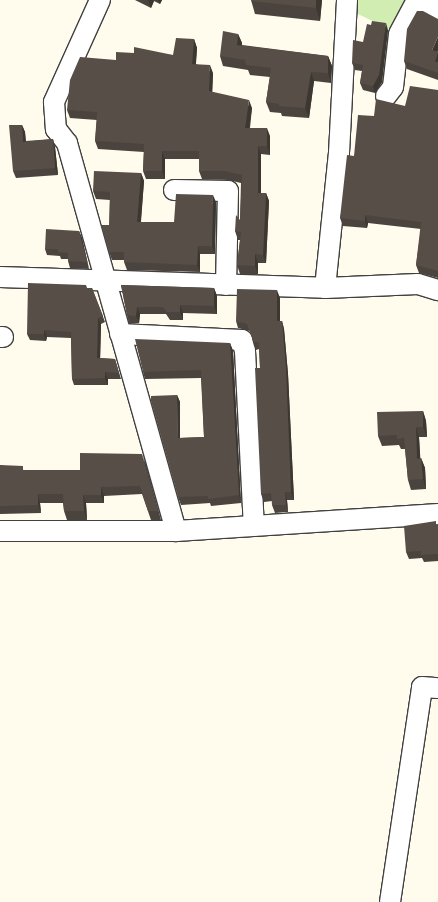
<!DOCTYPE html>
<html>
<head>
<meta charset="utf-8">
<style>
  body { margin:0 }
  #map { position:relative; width:438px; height:902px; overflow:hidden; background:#fffbed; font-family:"Noto Serif",serif }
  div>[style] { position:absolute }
  .green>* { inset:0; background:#d1edb2 }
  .roads { filter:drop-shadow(1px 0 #404040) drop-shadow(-1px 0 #404040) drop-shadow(0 1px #404040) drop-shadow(0 -1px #404040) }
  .minor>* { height:20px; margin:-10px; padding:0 10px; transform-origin:10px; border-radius:10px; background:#fff }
  .wall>* { inset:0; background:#4b433e }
  .shaded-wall>* { inset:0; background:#3d3732 }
  .building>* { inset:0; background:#574e48 }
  span { translate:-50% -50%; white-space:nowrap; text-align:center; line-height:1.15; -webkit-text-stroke:4px #fff; paint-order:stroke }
</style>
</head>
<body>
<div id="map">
  <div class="green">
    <div style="clip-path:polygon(354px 0,404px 0,407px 2px,391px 30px,352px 11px)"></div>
  </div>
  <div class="roads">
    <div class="minor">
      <div style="left:100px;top:0;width:112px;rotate:114.3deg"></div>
      <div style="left:54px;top:102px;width:27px;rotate:86deg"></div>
      <div style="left:56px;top:129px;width:18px;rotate:52deg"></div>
      <div style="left:67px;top:143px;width:403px;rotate:74.3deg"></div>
      <div style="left:421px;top:0;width:21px;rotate:35deg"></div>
      <div style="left:386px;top:96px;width:11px;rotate:-52deg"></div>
      <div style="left:393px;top:87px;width:53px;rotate:-83.5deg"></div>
      <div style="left:399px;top:34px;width:38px;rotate:-62deg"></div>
      <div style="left:174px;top:190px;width:54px;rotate:1.1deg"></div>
      <div style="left:228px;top:191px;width:94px;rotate:91.2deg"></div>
      <div style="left:0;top:277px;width:325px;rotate:1.9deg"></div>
      <div style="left:325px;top:288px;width:93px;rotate:-2.5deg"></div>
      <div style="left:418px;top:284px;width:21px;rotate:17deg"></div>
      <div style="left:325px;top:288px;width:136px;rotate:-84.1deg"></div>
      <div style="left:339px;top:153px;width:153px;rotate:-87deg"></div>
      <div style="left:120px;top:334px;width:122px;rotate:2.8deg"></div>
      <div style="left:242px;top:340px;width:11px;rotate:75deg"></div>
      <div style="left:245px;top:351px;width:175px;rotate:87.1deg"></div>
      <div style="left:0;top:337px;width:3px"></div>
      <div style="left:0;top:531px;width:176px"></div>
      <div style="left:176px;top:531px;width:263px;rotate:-3.7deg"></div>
      <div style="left:390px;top:902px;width:217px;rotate:-81.5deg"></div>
      <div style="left:422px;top:687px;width:16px;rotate:4deg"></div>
    </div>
  </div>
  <div class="wall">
    <div style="clip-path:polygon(135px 0,162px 0,160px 4px,154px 1px,151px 8px)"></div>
    <div style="clip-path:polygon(251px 0,322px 0,320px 21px,255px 14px)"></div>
    <div style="clip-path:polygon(388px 30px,382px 82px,375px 93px,363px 90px,360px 83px,362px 71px,355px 70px,352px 63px)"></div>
    <div style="clip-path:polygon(238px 34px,242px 43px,242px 45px,328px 56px,332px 66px,331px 83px,314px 81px,309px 118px,282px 116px,281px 113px,270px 112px,266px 102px,270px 77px,250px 75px,248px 70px,223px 66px,220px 56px)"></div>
    <div style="clip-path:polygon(194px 39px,197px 48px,196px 64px,213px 73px,212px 92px,252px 108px,250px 128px,270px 136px,270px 155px,261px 154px,261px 193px,266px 193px,269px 201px,266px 263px,258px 263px,258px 274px,240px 274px,237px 265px,240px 240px,238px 240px,235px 231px,240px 220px,241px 183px,228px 180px,202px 179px,199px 171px,199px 159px,165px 159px,165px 179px,146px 179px,143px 171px,144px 152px,98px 149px,95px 141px,97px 120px,70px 118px,67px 110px,116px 60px,134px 53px,173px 55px)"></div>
    <div style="clip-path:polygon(438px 52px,438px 80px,407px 69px,404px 61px)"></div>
    <div style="clip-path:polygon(438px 90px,438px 278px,419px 273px,416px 265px,421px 229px,368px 223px,367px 228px,343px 226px,340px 218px,354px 156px,374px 116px,405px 106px)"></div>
    <div style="clip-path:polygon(22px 125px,25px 132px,26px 141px,53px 139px,55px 147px,58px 175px,16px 178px,13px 171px)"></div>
    <div style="clip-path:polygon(141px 173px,144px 181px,141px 222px,174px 222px,216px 202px,215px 254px,200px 254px,200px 272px,127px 270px,124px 262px,124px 260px,112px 260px,109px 252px,110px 200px,96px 199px,93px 191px)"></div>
    <div style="clip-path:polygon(79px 231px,82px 238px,89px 269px,70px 268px,68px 261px,68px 259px,61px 259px,60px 256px,47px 255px,45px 249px)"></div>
    <div style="clip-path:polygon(86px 285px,87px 288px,92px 288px,105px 322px,101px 324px,100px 358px,115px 359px,121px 379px,108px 379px,108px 385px,74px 385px,72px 379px,71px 338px,47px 337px,46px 341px,30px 340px,27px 334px)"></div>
    <div style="clip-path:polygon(121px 285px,214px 288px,217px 296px,217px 314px,183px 313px,183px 320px,170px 320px,166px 314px,140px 314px,139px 323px,129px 323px,127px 315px)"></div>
    <div style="clip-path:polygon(280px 298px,280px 321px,282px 321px,284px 329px,288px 374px,294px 500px,287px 500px,288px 512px,275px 513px,272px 505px,272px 501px,264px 502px,261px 494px,260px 368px,259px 349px,256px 350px,250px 331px,238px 328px,236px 321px)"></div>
    <div style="clip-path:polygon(230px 343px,233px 351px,241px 503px,211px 506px,210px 503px,181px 505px,178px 497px,177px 395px,180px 402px,180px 438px,204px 437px,201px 378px,145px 379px,143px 372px)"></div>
    <div style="clip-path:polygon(423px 411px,426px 421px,427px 437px,419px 437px,420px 458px,421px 458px,425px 468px,426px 489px,411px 490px,408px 480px,405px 449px,401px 449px,399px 445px,382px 446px,378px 436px)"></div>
    <div style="clip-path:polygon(145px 462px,161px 520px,151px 520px,142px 494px,104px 496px,104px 503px,86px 503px,87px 520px,67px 520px,64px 511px,63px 503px,40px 503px,41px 513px,0 514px,0 465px,24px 470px,80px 470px)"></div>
    <div style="clip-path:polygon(437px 525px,438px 525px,438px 561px,424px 562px,422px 558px,409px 559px,406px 552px)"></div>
  </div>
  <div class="shaded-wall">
    <div style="clip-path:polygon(148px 0,153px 0,154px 1px,151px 8px)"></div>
    <div style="clip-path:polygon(158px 0,162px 0,160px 4px)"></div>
    <div style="clip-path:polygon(316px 0,322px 0,320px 21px,316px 8px)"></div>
    <div style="clip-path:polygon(386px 23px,388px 30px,382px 82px,375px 93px,373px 86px)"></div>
    <div style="clip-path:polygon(238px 34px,242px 43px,240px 55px,237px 45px)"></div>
    <div style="clip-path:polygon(438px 37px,438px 51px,435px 58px,432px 50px)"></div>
    <div style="clip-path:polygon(194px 39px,197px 48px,195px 72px,192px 64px)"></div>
    <div style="clip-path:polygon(438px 52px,438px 70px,435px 62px)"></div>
    <div style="clip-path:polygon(328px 56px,332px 66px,331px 83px,328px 73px)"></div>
    <div style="clip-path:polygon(210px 65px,213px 73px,212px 100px,209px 91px)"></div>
    <div style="clip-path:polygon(311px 72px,314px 81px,309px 118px,305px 108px)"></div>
    <div style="clip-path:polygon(249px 100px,252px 108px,248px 136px,245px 128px)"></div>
    <div style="clip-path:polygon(22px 125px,25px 132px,26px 149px,23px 142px)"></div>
    <div style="clip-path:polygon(267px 128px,270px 136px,270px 155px,267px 146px)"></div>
    <div style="clip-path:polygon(53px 139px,55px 147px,58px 175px,55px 168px)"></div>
    <div style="clip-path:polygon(258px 146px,261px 154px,261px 201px,258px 193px)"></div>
    <div style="clip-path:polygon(162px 151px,165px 159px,165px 179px,162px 171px)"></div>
    <div style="clip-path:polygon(141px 173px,144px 181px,140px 230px,137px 222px)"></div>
    <div style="clip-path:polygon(266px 193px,269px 201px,266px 263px,263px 255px)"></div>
    <div style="clip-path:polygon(213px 195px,216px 202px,215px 254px,212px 246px)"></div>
    <div style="clip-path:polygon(365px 215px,368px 223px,367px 228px,365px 221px)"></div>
    <div style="clip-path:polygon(79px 231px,82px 238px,89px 269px,87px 262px)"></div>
    <div style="clip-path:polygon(198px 246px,200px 254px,200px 272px,197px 265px)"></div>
    <div style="clip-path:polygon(255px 254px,258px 263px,258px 274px,255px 266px)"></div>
    <div style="clip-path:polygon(214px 288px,217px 296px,217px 314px,214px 306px)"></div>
    <div style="clip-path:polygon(277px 290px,280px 298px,280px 329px,277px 321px)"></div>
    <div style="clip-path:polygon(180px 305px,183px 313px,183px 320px,180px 312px)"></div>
    <div style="clip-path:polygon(137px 307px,140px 314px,139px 323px,136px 316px)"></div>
    <div style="clip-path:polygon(98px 318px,101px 324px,100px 365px,97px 358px)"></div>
    <div style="clip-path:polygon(282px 321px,284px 329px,288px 374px,294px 500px,291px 492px)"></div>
    <div style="clip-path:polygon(44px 330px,47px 337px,46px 341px,44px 334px)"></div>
    <div style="clip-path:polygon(230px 343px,233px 351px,241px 503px,239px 495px)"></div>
    <div style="clip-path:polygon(105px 372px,108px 379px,108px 385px,105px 378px)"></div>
    <div style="clip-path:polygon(177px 395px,180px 402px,180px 446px,178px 438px)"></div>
    <div style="clip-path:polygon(423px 411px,426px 421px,427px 437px,423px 427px)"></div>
    <div style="clip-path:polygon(416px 427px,419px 437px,421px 469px,417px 459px)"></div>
    <div style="clip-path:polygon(142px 454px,145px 462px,161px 520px,158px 511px)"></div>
    <div style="clip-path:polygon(421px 458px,425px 468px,426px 489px,423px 479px)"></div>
    <div style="clip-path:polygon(101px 487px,104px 496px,104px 503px,101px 495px)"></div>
    <div style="clip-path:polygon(285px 492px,287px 500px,288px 512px,286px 505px)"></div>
    <div style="clip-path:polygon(38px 494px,40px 503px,41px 513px,38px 505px)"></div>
    <div style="clip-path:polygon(83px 495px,86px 503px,87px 520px,84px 511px)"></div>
  </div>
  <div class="building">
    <div style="clip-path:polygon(251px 0,316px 0,316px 8px,251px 1px)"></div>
    <div style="clip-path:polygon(417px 11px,423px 11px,438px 19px,438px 37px,432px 50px,438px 52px,435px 62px,438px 62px,438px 73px,404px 61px,407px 29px)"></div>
    <div style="clip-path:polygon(372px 21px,386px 23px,379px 75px,373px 86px,360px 83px,363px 65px,352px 63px,353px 40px,363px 42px,367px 24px,371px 25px)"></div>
    <div style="clip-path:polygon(223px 31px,238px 34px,237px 45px,328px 56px,328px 73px,311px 72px,305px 108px,279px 106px,279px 104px,266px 102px,271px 68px,246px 65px,245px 60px,220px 56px)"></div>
    <div style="clip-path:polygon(176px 38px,194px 39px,192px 64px,210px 65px,209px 91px,249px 100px,245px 128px,267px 128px,267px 146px,258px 146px,258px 193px,266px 193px,263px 255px,255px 254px,255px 266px,237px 265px,241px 232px,235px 231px,236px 215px,240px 220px,242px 175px,225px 171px,199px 171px,199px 151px,162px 151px,162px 171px,143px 171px,144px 144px,95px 141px,97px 112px,67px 110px,70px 80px,80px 57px,116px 60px,116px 52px,134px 53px,134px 47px,173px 55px)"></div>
    <div style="clip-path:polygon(410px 86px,438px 90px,438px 271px,416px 265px,421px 222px,365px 215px,365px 221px,340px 218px,347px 155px,354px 156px,358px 115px,374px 116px,376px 99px,405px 106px)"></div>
    <div style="clip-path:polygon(9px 125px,22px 125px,23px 142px,53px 139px,55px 168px,13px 171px)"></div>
    <div style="clip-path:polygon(94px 171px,141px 173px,137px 222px,174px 222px,176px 194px,213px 195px,212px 246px,198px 246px,197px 265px,124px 262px,124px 252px,109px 252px,101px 225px,109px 225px,110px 192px,93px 191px)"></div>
    <div style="clip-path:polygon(46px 229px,79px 231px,87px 262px,68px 261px,68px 253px,58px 252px,58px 249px,45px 249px)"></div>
    <div style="clip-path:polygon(28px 283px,86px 285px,86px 288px,92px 288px,103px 316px,98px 318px,97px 358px,115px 359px,119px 373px,105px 372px,105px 378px,72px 379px,71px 332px,44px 330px,44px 334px,27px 334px)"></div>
    <div style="clip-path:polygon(121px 285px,214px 288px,214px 306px,180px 305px,180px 312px,167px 312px,163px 307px,137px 307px,136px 316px,127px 315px)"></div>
    <div style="clip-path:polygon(237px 289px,277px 290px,277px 321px,282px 321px,286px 367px,291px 492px,285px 492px,286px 505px,272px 505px,271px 493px,261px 494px,255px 368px,260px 368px,259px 342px,254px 342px,247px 324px,236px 321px)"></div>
    <div style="clip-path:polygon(135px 339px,230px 343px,239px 495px,208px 499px,208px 496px,178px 497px,151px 401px,151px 396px,177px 395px,178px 438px,204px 437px,201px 370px,143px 372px)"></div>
    <div style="clip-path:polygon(423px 411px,423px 427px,416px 427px,417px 459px,421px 458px,423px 479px,408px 480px,404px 438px,397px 439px,397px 435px,378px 436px,377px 412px)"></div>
    <div style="clip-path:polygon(80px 453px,142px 454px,158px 511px,148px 511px,140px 486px,101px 487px,101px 495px,83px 495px,84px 511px,64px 511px,63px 494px,38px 494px,38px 505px,0 506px,0 465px,23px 466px,23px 470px,80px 470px)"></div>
    <div style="clip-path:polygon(436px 521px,436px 525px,438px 525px,438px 554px,421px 555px,421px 551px,406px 552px,404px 526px)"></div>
  </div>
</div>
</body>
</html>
